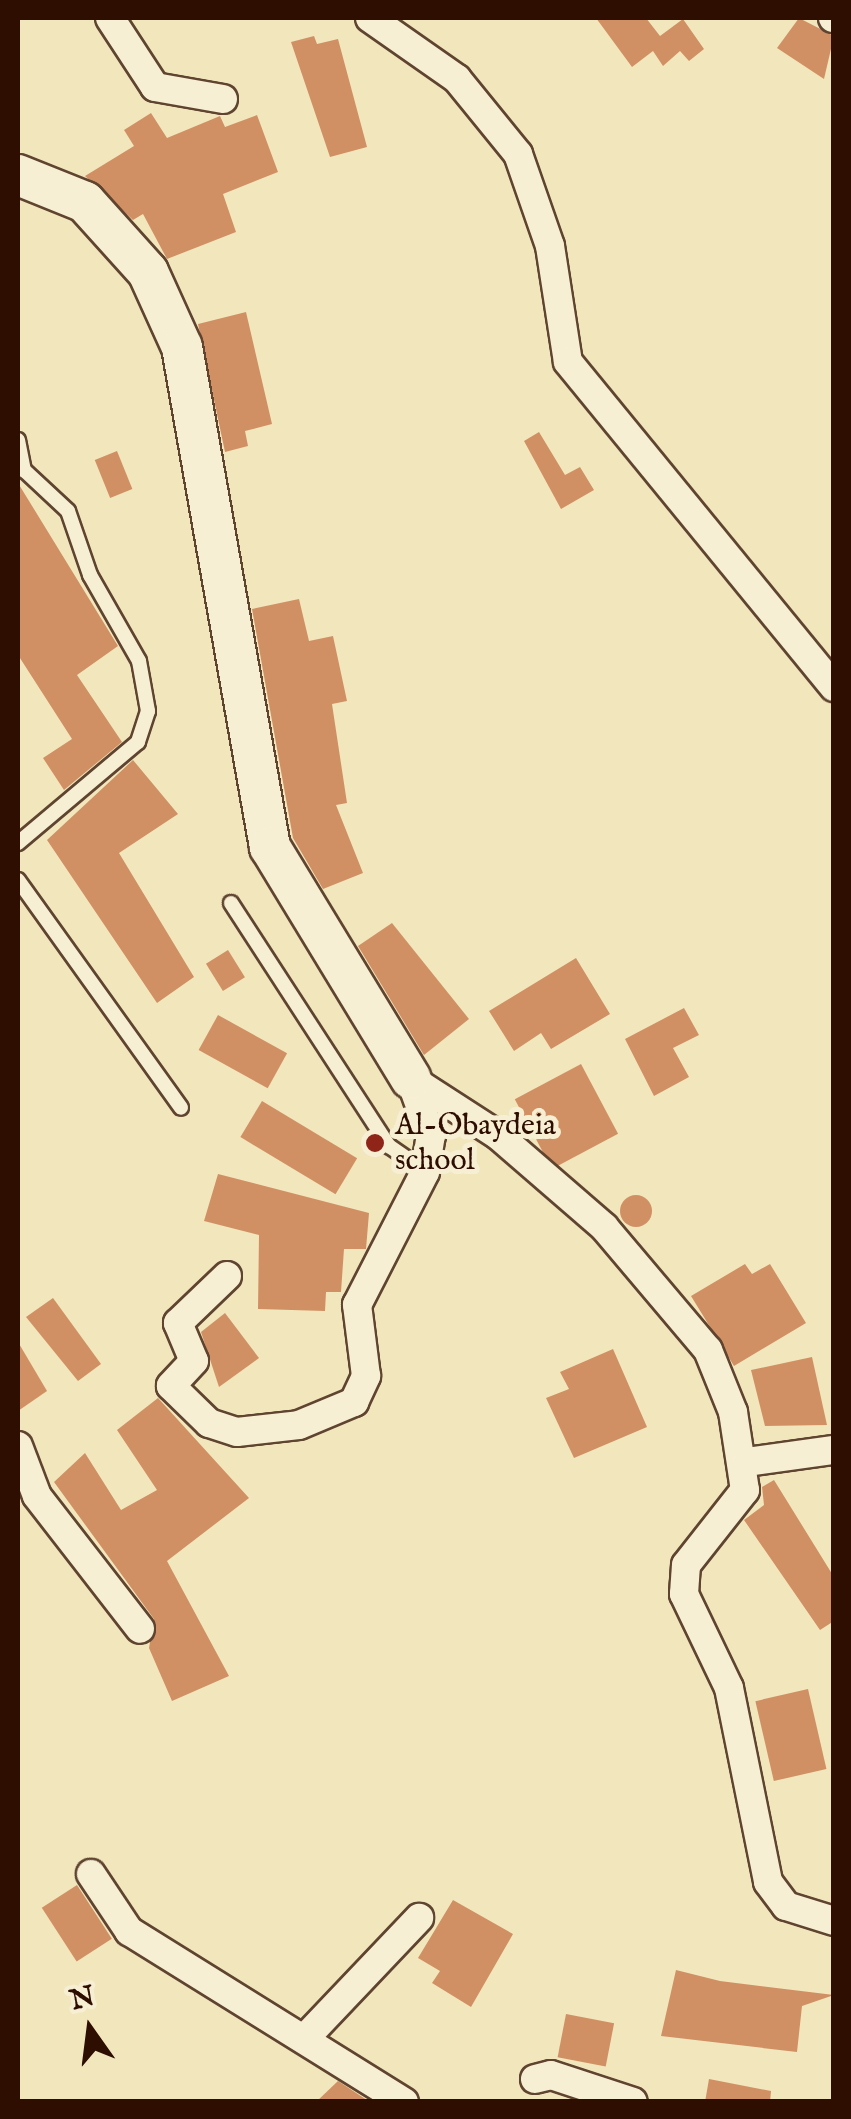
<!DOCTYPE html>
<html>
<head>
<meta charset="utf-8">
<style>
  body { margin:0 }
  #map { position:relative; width:851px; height:2119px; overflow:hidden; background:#f2e6bd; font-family:"IM FELL English",serif }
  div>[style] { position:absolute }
  .building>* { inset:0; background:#d19064; transform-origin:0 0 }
  .round { border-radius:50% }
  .roads { filter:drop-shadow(2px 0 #5f4430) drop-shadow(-2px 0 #5f4430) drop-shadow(0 2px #5f4430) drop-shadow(0 -2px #5f4430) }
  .lane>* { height:14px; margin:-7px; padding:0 7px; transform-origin:7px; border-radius:7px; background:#f7efd4 }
  .street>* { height:28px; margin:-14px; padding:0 14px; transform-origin:14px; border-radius:14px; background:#f7efd4 }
  .secondary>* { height:40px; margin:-20px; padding:0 20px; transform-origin:20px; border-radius:20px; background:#f7efd4 }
  .dots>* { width:28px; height:28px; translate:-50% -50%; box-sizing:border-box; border:5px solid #f7efd4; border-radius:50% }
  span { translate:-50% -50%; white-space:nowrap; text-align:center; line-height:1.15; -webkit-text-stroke:10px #f7efd4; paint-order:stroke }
  .poi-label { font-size:30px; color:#2e0e01 }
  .left { translate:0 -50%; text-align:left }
  .frame { position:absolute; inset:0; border:20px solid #2e0e01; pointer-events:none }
  .north { position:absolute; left:40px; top:1979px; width:100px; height:100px; -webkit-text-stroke:8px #f7efd4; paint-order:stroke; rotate:346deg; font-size:28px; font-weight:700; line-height:40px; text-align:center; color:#2e0e01 }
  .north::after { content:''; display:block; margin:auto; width:35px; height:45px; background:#2e0e01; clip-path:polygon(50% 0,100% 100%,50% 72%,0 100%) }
</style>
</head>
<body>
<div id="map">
  <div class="building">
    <div style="clip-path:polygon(596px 18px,646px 18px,660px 36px,683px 19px,704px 49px,689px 61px,680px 51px,663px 66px,653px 51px,632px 67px)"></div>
    <div style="clip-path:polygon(799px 18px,834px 36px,824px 79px,777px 48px)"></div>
    <div style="clip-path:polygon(314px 36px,317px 44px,338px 39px,367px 147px,330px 157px,291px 42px)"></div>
    <div style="clip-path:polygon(151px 113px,167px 138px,220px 116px,225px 127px,257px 115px,278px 172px,223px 194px,236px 232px,167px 259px,143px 214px,133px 220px,85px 176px,134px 146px,124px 130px)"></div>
    <div style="clip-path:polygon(246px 312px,272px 424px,245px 431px,248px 446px,225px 452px,198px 324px)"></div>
    <div style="clip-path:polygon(539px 432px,565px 475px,580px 467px,594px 490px,561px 509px,524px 441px)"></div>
    <div style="left:117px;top:451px;width:41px;height:24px;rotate:68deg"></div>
    <div style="clip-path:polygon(18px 483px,118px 646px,77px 675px,122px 742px,64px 790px,43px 758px,72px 739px,18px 655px)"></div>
    <div style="clip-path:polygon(299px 599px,309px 641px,333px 636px,347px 701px,332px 704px,347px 803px,336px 805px,363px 873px,323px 889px,293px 838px,252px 609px)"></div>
    <div style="clip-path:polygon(133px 760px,178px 814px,119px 853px,194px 977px,157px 1003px,47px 840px)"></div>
    <div style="clip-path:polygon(392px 923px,469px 1019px,424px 1055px,358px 946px)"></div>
    <div style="left:228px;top:950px;width:32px;height:26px;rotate:58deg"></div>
    <div style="clip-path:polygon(576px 958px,610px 1014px,551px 1049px,541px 1033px,514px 1051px,489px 1011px)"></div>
    <div style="clip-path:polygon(684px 1008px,699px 1035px,673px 1048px,689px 1077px,654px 1096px,625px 1039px)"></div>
    <div style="left:218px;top:1015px;width:79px;height:40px;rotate:29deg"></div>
    <div style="left:581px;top:1064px;width:79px;height:75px;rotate:62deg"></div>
    <div style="left:262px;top:1101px;width:111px;height:42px;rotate:31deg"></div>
    <div style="clip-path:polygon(218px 1174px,369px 1213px,366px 1249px,344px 1249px,341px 1292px,326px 1292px,325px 1311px,258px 1309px,259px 1235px,204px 1221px)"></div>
    <div class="round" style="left:620px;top:1195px;width:32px;height:32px"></div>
    <div style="clip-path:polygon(745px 1264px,752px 1274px,770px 1264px,806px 1323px,734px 1366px,691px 1296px)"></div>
    <div style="clip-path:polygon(53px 1298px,101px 1364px,78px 1381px,26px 1317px)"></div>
    <div style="clip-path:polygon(225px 1313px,259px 1358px,219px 1387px,201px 1332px)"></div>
    <div style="clip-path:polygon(18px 1342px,47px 1391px,18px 1411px)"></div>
    <div style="clip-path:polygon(613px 1349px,647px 1427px,574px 1458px,546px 1398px,569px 1389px,560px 1372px)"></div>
    <div style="clip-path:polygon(812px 1357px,827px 1425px,765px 1426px,751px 1370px)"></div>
    <div style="clip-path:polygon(158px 1398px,249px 1498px,167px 1561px,229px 1676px,172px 1701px,149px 1648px,154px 1619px,54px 1482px,85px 1453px,121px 1510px,157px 1490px,117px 1430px)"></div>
    <div style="clip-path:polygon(774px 1480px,834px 1577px,834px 1621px,820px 1630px,744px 1520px,764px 1505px,762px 1487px)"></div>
    <div style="left:808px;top:1689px;width:82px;height:54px;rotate:77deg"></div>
    <div style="left:77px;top:1885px;width:64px;height:42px;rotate:57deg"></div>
    <div style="clip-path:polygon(453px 1900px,513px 1934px,471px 2007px,432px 1983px,440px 1971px,418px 1958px)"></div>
    <div style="clip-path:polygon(676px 1970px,720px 1981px,834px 1995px,802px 2006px,797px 2052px,661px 2036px)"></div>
    <div style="left:566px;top:2014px;width:49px;height:44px;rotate:11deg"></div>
    <div style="clip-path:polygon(709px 2079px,771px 2091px,770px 2102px,705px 2102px)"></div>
    <div style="clip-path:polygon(338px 2081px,370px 2102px,316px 2102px)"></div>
  </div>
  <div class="roads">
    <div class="lane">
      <div style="left:18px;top:440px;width:31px;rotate:79deg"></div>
      <div style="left:24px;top:470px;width:60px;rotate:43deg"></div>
      <div style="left:68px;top:511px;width:68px;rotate:71deg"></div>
      <div style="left:90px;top:575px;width:99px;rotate:60.3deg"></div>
      <div style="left:139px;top:661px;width:51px;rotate:79.8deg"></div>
      <div style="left:148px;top:711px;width:33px;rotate:108deg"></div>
      <div style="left:138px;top:742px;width:157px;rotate:139.9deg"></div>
      <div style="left:18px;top:880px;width:280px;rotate:54.4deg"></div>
      <div style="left:231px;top:903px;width:290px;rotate:57deg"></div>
      <div style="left:389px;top:1146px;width:44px;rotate:34.8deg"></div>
    </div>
    <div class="street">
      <div style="left:110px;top:18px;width:82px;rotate:56.9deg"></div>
      <div style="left:155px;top:87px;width:69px;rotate:10deg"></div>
      <div style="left:370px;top:18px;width:106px;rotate:35deg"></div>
      <div style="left:457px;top:79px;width:97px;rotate:50.9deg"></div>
      <div style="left:518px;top:154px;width:97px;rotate:70.8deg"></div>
      <div style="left:550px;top:246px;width:117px;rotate:81.2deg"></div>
      <div style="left:568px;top:362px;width:420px;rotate:50.7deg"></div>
      <div style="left:833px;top:18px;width:1px"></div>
      <div style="left:411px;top:1079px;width:105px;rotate:32.9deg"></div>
      <div style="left:499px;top:1136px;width:139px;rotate:40.9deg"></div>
      <div style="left:604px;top:1227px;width:161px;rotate:49.8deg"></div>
      <div style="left:708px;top:1350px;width:67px;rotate:68deg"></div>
      <div style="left:733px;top:1412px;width:79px;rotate:81.3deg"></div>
      <div style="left:745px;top:1490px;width:95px;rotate:128.2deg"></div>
      <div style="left:686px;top:1565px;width:29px;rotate:94deg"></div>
      <div style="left:684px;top:1594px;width:104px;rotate:64.4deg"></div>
      <div style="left:729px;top:1688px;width:198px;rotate:78.6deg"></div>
      <div style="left:768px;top:1882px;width:30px;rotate:53deg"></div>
      <div style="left:786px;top:1906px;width:50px;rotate:17.4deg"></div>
      <div style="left:227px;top:1276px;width:68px;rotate:136.2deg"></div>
      <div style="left:178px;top:1323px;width:41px;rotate:67.2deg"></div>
      <div style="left:194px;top:1361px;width:34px;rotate:133deg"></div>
      <div style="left:171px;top:1386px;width:53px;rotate:44.2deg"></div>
      <div style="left:209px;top:1423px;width:29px;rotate:18deg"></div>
      <div style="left:237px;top:1432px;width:62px;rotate:-6.4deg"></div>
      <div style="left:299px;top:1425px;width:60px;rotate:-22.7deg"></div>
      <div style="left:354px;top:1402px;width:29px;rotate:-65deg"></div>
      <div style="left:366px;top:1376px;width:72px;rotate:-97.2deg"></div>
      <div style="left:357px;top:1305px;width:149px;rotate:-62.9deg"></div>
      <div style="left:425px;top:1172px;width:36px;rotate:-81deg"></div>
      <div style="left:431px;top:1136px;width:59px;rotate:-110deg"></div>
      <div style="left:18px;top:1446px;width:53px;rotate:69.2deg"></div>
      <div style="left:37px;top:1496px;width:168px;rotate:52.2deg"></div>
      <div style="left:747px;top:1462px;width:88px;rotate:-7.9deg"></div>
      <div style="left:91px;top:1874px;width:69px;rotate:56.3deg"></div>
      <div style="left:129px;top:1931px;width:324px;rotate:31.9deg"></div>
      <div style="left:307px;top:2036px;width:163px;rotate:-46.5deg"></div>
      <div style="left:535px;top:2079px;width:16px;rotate:-14deg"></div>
      <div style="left:551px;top:2075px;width:86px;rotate:18.2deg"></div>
    </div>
    <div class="secondary">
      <div style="left:18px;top:175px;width:72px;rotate:21.9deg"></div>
      <div style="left:85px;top:202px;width:94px;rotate:48deg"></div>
      <div style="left:148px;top:272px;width:82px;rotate:65.6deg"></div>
      <div style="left:182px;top:347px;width:508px;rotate:80.02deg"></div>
      <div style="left:270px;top:847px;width:271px;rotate:58.7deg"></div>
    </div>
  </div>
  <div class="dots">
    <div style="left:375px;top:1143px;background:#8f2418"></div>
  </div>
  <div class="poi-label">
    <span class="left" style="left:395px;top:1143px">Al-Obaydeia<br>school</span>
  </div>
  <div class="frame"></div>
  <div class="north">N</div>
</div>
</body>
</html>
